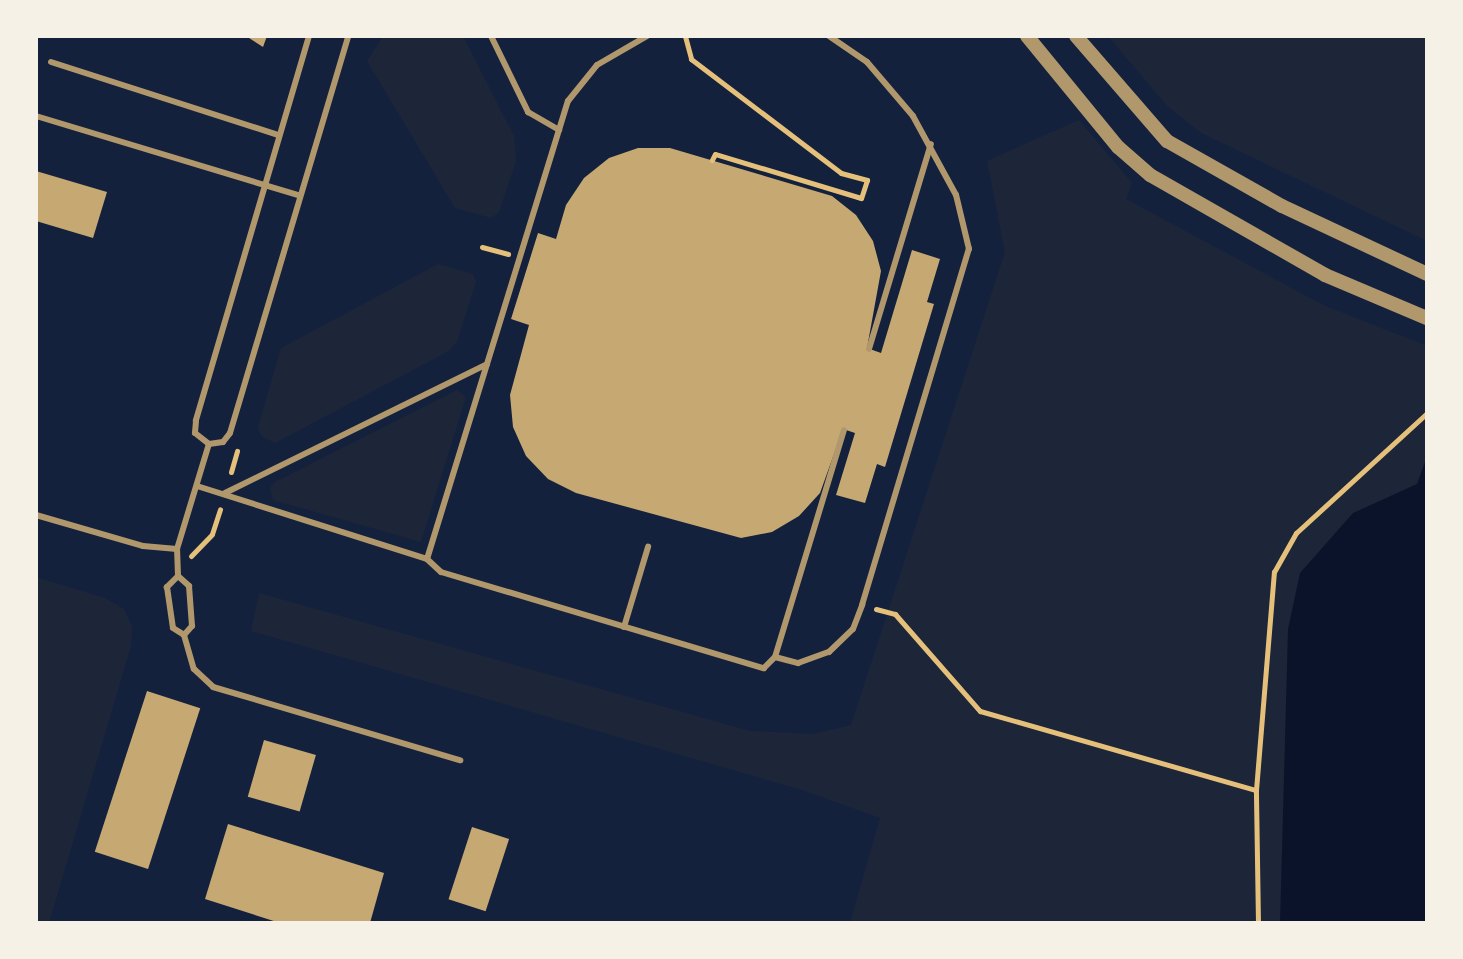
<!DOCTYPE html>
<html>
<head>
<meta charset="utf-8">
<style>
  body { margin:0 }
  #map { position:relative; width:1463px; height:959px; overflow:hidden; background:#14213d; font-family:"PT Sans Narrow",sans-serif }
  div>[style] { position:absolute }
  .green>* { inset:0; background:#1d2539 }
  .water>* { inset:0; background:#0b132b }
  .building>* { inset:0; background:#c6a872; transform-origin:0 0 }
  .path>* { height:5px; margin:-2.5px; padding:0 2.5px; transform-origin:2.5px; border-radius:2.5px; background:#e5c07b }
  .service>* { height:6px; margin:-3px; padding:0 3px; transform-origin:3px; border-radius:3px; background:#b1986c }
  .tertiary>* { height:14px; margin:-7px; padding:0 7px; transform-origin:7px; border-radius:7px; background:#b1986c }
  span { translate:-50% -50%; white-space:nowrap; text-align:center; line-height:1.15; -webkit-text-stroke:8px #f6f1e7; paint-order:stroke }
  .frame { position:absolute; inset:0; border:38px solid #f6f1e7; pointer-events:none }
</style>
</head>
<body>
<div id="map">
  <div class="green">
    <div style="clip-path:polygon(383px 36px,463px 36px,514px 136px,516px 161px,499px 212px,491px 218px,455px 208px,367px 61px)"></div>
    <div style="clip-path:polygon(1108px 36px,1427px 36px,1427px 241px,1201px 133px,1167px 106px)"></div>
    <div style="clip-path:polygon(1079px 120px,1132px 183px,1126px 199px,1323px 305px,1427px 346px,1427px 923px,850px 923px,880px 818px,802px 790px,251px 631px,259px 593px,750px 731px,814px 734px,851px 725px,1005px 252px,987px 161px)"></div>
    <div style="clip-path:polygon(438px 264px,473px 274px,476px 282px,457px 342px,449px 351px,275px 443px,261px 436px,258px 427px,281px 348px)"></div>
    <div style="clip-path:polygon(457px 390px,466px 397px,421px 542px,273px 500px,270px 488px,275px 482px)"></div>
    <div style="clip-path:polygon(36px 577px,105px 598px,124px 609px,132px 626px,131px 646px,49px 923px,36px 923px)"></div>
  </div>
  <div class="water">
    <div style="clip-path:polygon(1427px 456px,1427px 923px,1280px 923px,1288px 629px,1300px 573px,1353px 513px,1417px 484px)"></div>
  </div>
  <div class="building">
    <div style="clip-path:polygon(246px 36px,267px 36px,263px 47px)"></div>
    <div style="clip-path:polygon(638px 148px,670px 148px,832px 196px,856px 215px,873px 241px,881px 271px,867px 348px,881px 353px,912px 250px,940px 259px,927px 302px,934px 304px,885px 467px,877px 464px,865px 503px,836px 495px,855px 433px,843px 429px,820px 493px,799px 516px,772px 532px,741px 538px,576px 493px,548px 479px,526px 456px,513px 427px,510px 395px,529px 325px,511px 319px,538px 233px,556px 239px,566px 205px,584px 178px,609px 158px)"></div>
    <div style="clip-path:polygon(36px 171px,107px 192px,93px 238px,36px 221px)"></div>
    <div style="left:147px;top:691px;width:56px;height:169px;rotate:18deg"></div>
    <div style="left:264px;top:740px;width:54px;height:59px;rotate:16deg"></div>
    <div style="clip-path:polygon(228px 824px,384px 873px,370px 923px,280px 923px,205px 899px)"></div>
    <div style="left:472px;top:827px;width:39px;height:76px;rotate:18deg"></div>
  </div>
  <div class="path">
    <div style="left:685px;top:36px;width:24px;rotate:75deg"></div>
    <div style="left:691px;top:59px;width:188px;rotate:37.2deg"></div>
    <div style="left:841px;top:173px;width:27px;rotate:15deg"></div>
    <div style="left:867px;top:180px;width:19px;rotate:108deg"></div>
    <div style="left:861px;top:198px;width:152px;rotate:-163.2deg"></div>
    <div style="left:715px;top:154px;width:7px;rotate:117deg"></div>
    <div style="left:482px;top:247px;width:27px;rotate:15deg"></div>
    <div style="left:231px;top:472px;width:22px;rotate:-74deg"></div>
    <div style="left:191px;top:556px;width:30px;rotate:-46deg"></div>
    <div style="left:212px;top:534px;width:26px;rotate:-72deg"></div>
    <div style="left:876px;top:609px;width:20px;rotate:15deg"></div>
    <div style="left:895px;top:614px;width:129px;rotate:48.8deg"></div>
    <div style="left:980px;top:711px;width:287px;rotate:16deg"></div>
    <div style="left:1258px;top:923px;width:133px;rotate:-90.9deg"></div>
    <div style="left:1256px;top:790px;width:219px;rotate:-85.3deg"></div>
    <div style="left:1274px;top:572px;width:45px;rotate:-60.6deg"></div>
    <div style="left:1296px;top:533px;width:178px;rotate:-42.5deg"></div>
  </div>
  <div class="service">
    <div style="left:309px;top:36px;width:401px;rotate:106.4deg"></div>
    <div style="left:196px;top:421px;width:12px;rotate:95deg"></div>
    <div style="left:195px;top:433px;width:18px;rotate:38deg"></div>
    <div style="left:209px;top:444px;width:14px;rotate:-8deg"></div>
    <div style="left:223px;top:442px;width:11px;rotate:-52deg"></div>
    <div style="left:230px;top:433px;width:414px;rotate:-73.4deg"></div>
    <div style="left:491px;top:36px;width:85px;rotate:64deg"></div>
    <div style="left:528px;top:112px;width:36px;rotate:30deg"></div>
    <div style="left:51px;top:62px;width:239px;rotate:17.8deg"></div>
    <div style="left:36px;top:116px;width:274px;rotate:16.8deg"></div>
    <div style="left:869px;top:349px;width:214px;rotate:-73.2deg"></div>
    <div style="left:197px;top:486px;width:241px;rotate:17.6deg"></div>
    <div style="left:427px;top:559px;width:19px;rotate:43deg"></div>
    <div style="left:441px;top:572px;width:337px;rotate:16.6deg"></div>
    <div style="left:764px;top:668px;width:16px;rotate:-45deg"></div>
    <div style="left:775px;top:657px;width:24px;rotate:15deg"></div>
    <div style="left:798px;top:663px;width:33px;rotate:-20deg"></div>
    <div style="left:829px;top:652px;width:33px;rotate:-44deg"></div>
    <div style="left:853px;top:629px;width:26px;rotate:-69deg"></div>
    <div style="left:862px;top:605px;width:372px;rotate:-73.3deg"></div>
    <div style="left:969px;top:249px;width:56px;rotate:-103.5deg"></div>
    <div style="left:956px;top:195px;width:90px;rotate:-118.6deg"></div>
    <div style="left:913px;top:116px;width:71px;rotate:-130.4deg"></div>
    <div style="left:867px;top:62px;width:46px;rotate:-145.6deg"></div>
    <div style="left:225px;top:493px;width:292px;rotate:-26.2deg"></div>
    <div style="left:36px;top:515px;width:111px;rotate:16.2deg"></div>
    <div style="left:143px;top:546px;width:34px;rotate:5deg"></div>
    <div style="left:427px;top:559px;width:479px;rotate:-72.9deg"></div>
    <div style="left:568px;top:101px;width:46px;rotate:-51.1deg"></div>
    <div style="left:597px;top:65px;width:58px;rotate:-30.1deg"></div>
    <div style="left:178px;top:576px;width:27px;rotate:-92deg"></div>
    <div style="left:177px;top:549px;width:110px;rotate:-73.1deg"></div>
    <div style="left:178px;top:576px;width:16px;rotate:135deg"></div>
    <div style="left:167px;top:587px;width:41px;rotate:81.7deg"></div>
    <div style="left:173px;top:628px;width:13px;rotate:32deg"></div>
    <div style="left:178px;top:576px;width:15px;rotate:42deg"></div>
    <div style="left:189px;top:586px;width:40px;rotate:85.7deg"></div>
    <div style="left:192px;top:626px;width:12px;rotate:132deg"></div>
    <div style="left:624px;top:627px;width:84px;rotate:-73.3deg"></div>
    <div style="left:184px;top:635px;width:35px;rotate:74deg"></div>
    <div style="left:194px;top:669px;width:26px;rotate:43deg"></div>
    <div style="left:213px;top:687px;width:258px;rotate:16.5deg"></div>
    <div style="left:775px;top:657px;width:237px;rotate:-73.1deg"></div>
  </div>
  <div class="tertiary">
    <div style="left:1027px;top:36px;width:144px;rotate:50.7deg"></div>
    <div style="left:1118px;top:147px;width:43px;rotate:41.2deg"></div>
    <div style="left:1150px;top:175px;width:202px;rotate:29.7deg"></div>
    <div style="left:1325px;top:275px;width:111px;rotate:22.9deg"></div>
    <div style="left:1076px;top:36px;width:139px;rotate:49.1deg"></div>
    <div style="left:1167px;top:141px;width:132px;rotate:29.5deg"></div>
    <div style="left:1282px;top:206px;width:160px;rotate:25.1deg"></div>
  </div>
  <div class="frame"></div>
</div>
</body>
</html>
